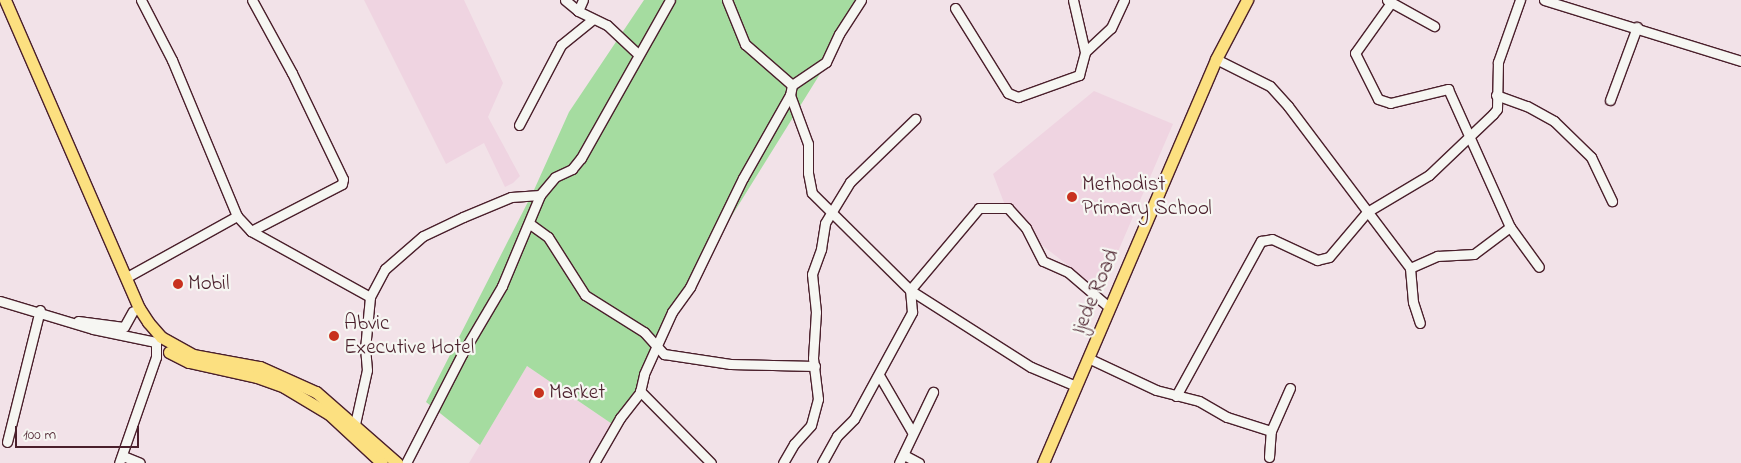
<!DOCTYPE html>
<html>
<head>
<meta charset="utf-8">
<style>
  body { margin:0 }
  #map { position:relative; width:1741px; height:463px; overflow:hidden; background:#f2e2e8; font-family:"Indie Flower",sans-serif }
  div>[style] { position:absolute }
  .built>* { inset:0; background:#efd4e1 }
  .green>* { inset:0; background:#a5dca0 }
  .roads { filter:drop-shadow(1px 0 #4a1f2b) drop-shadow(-1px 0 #4a1f2b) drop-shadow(0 1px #4a1f2b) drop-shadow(0 -1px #4a1f2b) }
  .minor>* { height:9px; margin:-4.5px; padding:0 4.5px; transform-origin:4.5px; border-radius:4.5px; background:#f6f6f2 }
  .major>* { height:11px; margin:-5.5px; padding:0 5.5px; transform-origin:5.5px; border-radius:5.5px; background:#fce080 }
  .dots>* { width:14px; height:14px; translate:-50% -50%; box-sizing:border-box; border:2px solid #f6f6f2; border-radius:50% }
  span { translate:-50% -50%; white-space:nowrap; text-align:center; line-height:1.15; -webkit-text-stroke:4.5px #f6f6f2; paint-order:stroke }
  .poi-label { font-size:21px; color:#4a1f2b }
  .left { translate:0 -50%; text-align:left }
  .street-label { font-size:21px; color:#4a1f2b }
  .scale { position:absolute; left:15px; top:426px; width:124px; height:22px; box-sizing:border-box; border:2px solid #4a1f2b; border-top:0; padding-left:6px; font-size:15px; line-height:18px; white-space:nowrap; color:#4a1f2b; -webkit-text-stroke:4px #f6f6f2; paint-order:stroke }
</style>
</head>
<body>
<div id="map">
  <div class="built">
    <div style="clip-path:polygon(364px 0,464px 0,503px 83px,488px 117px,520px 176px,513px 183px,505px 187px,484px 143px,446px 164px)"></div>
    <div style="clip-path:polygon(1094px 91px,1173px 124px,1101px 291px,1011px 221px,993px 174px)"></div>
    <div style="clip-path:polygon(527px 366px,618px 428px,599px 463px,469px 463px)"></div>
  </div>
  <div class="green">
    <div style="clip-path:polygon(644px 0,866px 0,718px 238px,618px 428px,527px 366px,480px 445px,426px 402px,534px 190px,569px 112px)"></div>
  </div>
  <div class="roads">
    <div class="minor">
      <div style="left:141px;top:0;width:68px;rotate:62.7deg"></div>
      <div style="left:172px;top:60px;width:169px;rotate:67.4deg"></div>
      <div style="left:565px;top:0;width:17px;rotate:40deg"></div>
      <div style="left:578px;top:11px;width:32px;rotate:26deg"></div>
      <div style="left:607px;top:25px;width:42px;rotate:43.1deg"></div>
      <div style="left:727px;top:0;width:48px;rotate:67.8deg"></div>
      <div style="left:745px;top:44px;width:62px;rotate:41.1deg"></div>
      <div style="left:861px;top:0;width:40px;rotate:122.9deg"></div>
      <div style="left:839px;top:34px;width:31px;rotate:115deg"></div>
      <div style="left:826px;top:62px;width:41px;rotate:145.9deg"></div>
      <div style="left:792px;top:85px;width:10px;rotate:101deg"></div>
      <div style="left:790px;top:95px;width:52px;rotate:69.8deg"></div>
      <div style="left:808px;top:144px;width:29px;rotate:90deg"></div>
      <div style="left:808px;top:173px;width:20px;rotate:79deg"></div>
      <div style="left:812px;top:193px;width:138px;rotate:44.7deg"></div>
      <div style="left:910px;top:290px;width:143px;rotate:32.5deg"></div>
      <div style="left:1031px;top:367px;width:49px;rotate:22.9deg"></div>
      <div style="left:1387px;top:0;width:54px;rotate:29deg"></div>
      <div style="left:1544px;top:0;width:206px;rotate:17.2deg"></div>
      <div style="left:1390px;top:4px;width:60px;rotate:125.5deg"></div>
      <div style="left:1355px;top:53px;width:51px;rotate:63.4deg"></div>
      <div style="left:1378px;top:99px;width:13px;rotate:18deg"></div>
      <div style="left:1390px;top:103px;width:60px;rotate:-13.6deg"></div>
      <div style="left:1448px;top:89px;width:151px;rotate:65.8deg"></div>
      <div style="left:1510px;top:227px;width:49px;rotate:54.1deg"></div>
      <div style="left:955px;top:8px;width:100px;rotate:58.1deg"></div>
      <div style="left:1008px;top:93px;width:11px;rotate:22deg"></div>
      <div style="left:1018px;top:97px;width:65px;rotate:-19.8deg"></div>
      <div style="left:1079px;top:75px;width:24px;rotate:-75deg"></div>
      <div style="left:1085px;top:52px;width:53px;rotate:-103deg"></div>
      <div style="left:578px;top:11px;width:12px;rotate:-66deg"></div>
      <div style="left:1085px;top:52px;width:35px;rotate:-43deg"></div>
      <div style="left:1111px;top:28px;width:31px;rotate:-65deg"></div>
      <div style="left:1216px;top:59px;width:60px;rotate:26.6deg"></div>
      <div style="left:1270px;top:86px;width:27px;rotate:48deg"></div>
      <div style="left:1288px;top:106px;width:203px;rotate:53deg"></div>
      <div style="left:1410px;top:268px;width:34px;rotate:85deg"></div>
      <div style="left:1413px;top:302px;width:22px;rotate:72deg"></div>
      <div style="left:1496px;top:95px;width:33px;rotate:20deg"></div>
      <div style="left:1527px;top:106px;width:31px;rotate:29deg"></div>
      <div style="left:1554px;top:121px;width:52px;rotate:44.2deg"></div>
      <div style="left:1591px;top:157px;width:49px;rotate:64.5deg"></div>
      <div style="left:1610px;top:100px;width:78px;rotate:-69.7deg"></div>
      <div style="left:519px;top:125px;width:90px;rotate:-62.3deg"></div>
      <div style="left:561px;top:45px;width:41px;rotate:-39.1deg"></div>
      <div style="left:530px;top:224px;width:22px;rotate:36deg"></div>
      <div style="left:548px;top:237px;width:69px;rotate:57.5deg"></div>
      <div style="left:585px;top:295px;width:70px;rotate:32.1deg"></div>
      <div style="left:644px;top:332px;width:30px;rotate:48deg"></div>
      <div style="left:664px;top:354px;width:67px;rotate:8.6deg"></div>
      <div style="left:730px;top:364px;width:85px;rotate:1.3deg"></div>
      <div style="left:251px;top:231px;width:136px;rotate:29deg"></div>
      <div style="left:1410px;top:268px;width:30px;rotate:-24deg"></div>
      <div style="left:1437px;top:256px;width:37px;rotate:-3deg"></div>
      <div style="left:1474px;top:254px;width:45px;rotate:-36.9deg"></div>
      <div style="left:127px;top:277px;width:126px;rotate:-29deg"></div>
      <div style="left:237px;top:216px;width:21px;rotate:47deg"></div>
      <div style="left:251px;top:231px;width:102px;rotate:-27.3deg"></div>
      <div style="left:342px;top:184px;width:5px;rotate:-79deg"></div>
      <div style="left:343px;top:179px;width:118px;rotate:-115.7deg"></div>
      <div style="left:292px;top:73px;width:83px;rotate:-118.7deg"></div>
      <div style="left:0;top:301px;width:97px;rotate:16.8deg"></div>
      <div style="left:93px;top:329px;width:64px;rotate:11.7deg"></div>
      <div style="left:156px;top:342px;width:15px;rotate:90deg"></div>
      <div style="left:156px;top:357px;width:112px;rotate:109.2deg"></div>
      <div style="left:78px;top:321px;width:46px;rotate:7.4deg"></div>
      <div style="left:124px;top:327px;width:18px;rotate:-61deg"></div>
      <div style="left:1088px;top:358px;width:75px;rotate:25.2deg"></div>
      <div style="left:1156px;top:390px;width:44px;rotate:14.3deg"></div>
      <div style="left:1199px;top:401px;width:32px;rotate:30deg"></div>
      <div style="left:1227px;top:417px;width:46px;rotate:17.7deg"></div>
      <div style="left:879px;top:375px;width:66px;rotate:59.9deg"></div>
      <div style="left:640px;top:391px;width:101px;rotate:45.4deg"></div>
      <div style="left:1176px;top:396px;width:177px;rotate:-61.3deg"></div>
      <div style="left:1261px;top:241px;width:11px;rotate:-10deg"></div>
      <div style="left:1272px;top:239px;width:50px;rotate:25deg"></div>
      <div style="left:1317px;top:260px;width:12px;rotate:-14deg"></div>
      <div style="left:1329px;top:257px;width:59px;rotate:-49.8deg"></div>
      <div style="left:1367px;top:212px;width:72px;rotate:-30.8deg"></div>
      <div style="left:1429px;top:175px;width:88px;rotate:-43.6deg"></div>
      <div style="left:1493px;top:114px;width:6px;rotate:-51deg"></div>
      <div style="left:1497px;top:109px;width:47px;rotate:-88.8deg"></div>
      <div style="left:1498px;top:62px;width:66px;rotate:-70.5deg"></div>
      <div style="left:355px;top:424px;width:55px;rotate:-77.5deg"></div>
      <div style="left:367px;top:370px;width:21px;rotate:-95deg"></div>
      <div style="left:365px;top:349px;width:52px;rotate:-84.5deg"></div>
      <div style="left:370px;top:297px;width:32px;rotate:-62deg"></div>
      <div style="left:385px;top:269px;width:50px;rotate:-41deg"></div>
      <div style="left:423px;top:236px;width:44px;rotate:-25.4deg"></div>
      <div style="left:463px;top:217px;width:52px;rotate:-22.6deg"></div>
      <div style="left:511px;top:197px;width:29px;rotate:-4deg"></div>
      <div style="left:7px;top:442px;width:136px;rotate:-76deg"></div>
      <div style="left:904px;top:455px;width:17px;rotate:28deg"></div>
      <div style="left:123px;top:456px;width:18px;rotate:22deg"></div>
      <div style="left:1269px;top:457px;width:26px;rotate:-86deg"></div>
      <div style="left:1271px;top:431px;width:47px;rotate:-66.2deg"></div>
      <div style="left:406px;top:463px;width:123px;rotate:-62.8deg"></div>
      <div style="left:462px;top:354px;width:79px;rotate:-59.5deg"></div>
      <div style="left:502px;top:286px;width:99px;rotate:-67.3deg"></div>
      <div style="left:540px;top:195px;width:23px;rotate:-50deg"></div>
      <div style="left:555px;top:177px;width:19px;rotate:-25deg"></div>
      <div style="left:572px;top:169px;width:14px;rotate:-51deg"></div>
      <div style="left:581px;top:158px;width:181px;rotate:-60.6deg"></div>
      <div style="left:594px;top:463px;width:52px;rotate:-60deg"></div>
      <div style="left:620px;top:418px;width:33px;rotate:-52deg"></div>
      <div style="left:640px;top:392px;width:18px;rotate:-77deg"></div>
      <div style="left:644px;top:374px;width:68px;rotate:-65.7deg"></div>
      <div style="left:672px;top:312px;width:31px;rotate:-54deg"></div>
      <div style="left:690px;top:287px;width:121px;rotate:-64.1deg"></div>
      <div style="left:743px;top:178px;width:95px;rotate:-60.5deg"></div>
      <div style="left:783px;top:463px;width:22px;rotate:-60deg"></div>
      <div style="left:794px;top:444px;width:25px;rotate:-48deg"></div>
      <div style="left:811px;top:425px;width:27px;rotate:-75deg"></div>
      <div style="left:818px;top:399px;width:41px;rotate:-97deg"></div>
      <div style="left:813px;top:358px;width:46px;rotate:-86.3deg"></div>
      <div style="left:816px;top:312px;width:38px;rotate:-96deg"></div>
      <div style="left:812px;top:274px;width:27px;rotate:-70deg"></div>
      <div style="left:821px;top:249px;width:26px;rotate:-81deg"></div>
      <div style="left:825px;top:223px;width:48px;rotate:-58.6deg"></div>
      <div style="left:850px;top:182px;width:91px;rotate:-44.1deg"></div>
      <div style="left:822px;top:463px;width:31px;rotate:-61deg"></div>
      <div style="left:837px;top:436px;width:24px;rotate:-45deg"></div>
      <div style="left:854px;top:419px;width:122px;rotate:-61.5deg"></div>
      <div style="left:912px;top:312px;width:22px;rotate:-95deg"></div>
      <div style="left:910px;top:290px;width:107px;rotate:-49.9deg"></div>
      <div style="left:979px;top:208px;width:29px"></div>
      <div style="left:1008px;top:208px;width:27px;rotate:48deg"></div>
      <div style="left:1026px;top:228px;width:37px;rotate:63deg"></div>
      <div style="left:1043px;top:261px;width:27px;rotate:24deg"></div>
      <div style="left:1068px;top:272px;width:55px;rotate:40.6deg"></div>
      <div style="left:899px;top:463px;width:79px;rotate:-64.4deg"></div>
    </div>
    <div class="major">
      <div style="left:5px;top:0;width:336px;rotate:66.5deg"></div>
      <div style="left:139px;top:308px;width:17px;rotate:57deg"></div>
      <div style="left:148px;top:322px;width:20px;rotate:49deg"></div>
      <div style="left:161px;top:337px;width:37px;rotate:29deg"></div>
      <div style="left:193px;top:355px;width:68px;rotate:10.2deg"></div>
      <div style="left:260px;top:367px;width:61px;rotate:24.1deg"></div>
      <div style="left:316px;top:392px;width:108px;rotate:41.2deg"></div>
      <div style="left:169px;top:352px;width:22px;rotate:27deg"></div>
      <div style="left:189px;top:362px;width:70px;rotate:12.4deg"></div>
      <div style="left:257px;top:377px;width:29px;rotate:20deg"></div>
      <div style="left:284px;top:387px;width:52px;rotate:31deg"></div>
      <div style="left:329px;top:414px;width:72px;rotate:42.8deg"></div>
      <div style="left:1043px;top:463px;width:439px;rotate:-66.8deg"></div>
      <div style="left:1216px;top:59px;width:67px;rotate:-62.3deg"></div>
    </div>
  </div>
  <div class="dots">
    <div style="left:1072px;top:197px;background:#c8321e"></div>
    <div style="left:178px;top:284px;background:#c8321e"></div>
    <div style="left:334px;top:336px;background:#c8321e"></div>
    <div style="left:539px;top:393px;background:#c8321e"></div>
  </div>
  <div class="poi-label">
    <span class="left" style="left:1082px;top:197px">Methodist<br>Primary School</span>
    <span class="left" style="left:188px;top:284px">Mobil</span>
    <span class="left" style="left:344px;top:336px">Abvic<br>Executive Hotel</span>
    <span class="left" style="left:549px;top:393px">Market</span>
  </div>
  <div class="street-label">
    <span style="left:1096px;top:292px;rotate:-67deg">Ijede Road</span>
  </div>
  <div class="scale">100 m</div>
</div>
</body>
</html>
